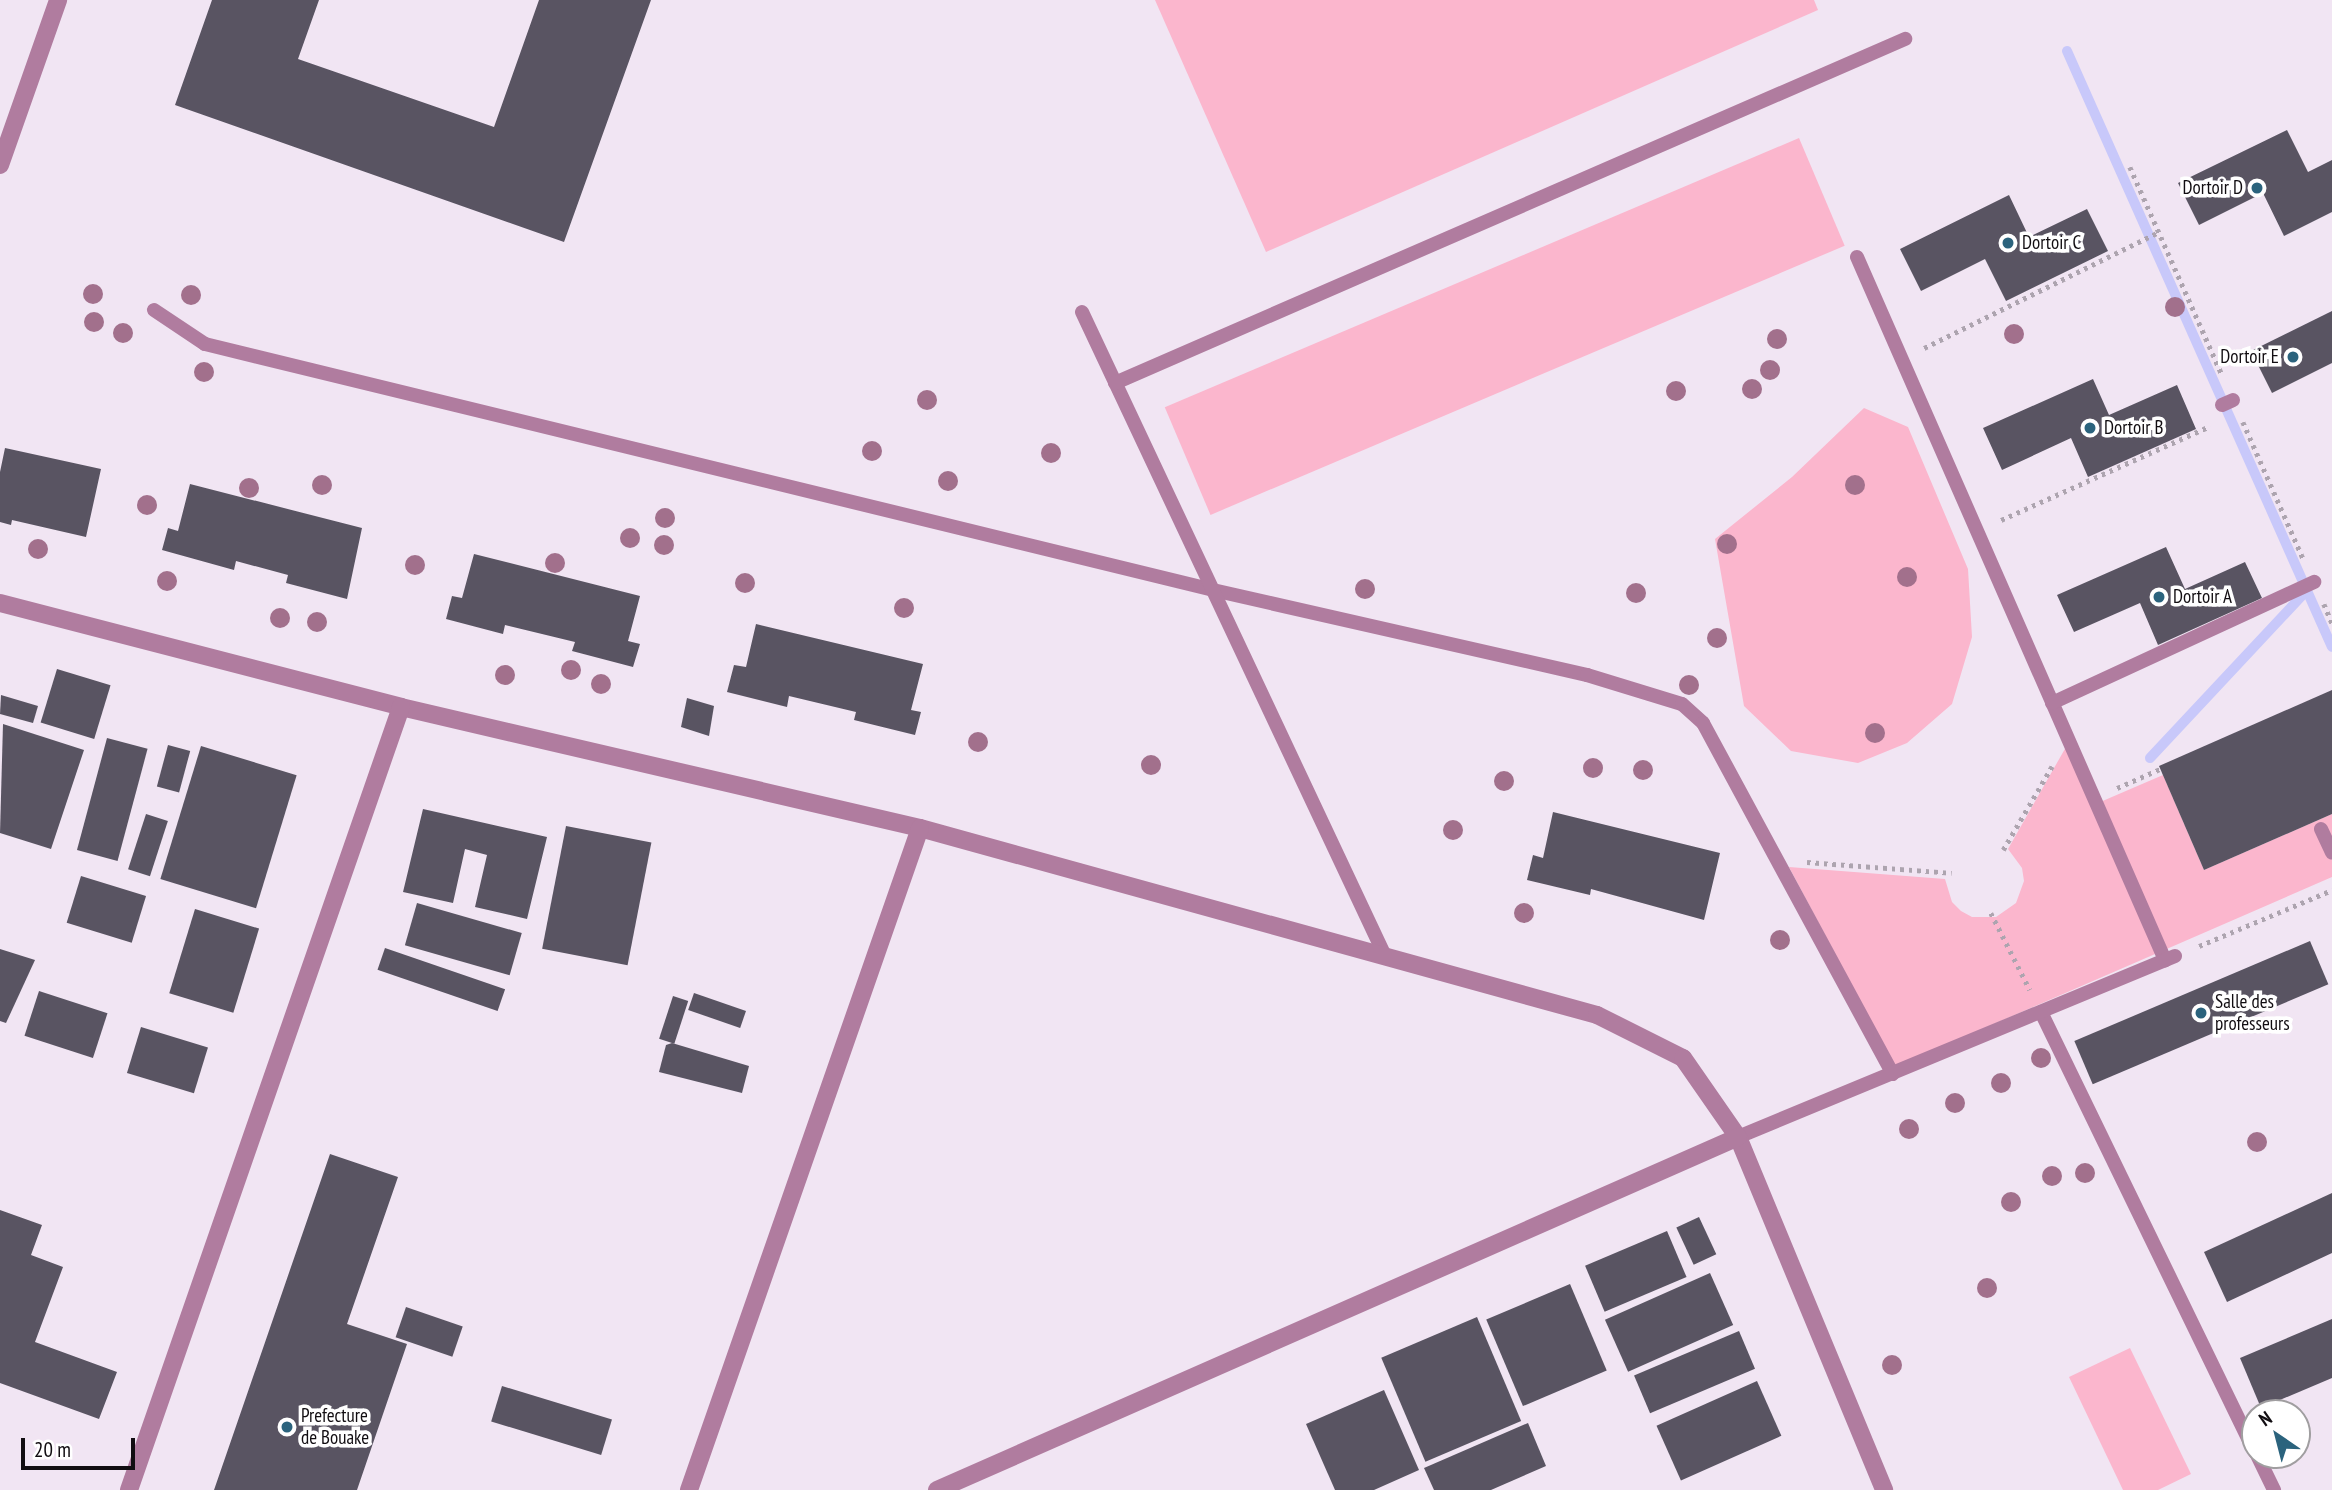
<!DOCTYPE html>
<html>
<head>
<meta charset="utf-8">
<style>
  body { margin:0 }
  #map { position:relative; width:2332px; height:1490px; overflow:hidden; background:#f1e5f3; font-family:"PT Sans Narrow",sans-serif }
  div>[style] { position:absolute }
  .green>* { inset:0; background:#fbb6cd; transform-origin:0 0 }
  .stream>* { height:10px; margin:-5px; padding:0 5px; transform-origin:5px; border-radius:5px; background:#c8c8fa }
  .building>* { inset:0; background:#595462; transform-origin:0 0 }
  .path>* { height:4.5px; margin-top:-2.25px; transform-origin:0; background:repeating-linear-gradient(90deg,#ada4af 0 3.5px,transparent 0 8.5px) }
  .lane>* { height:14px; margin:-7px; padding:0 7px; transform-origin:7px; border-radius:7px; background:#b07c9f }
  .street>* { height:18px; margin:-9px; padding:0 9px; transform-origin:9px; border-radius:9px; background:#b07c9f }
  .trees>* { width:20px; height:20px; margin:-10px; border-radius:50%; background:#a2708c }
  .dots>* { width:19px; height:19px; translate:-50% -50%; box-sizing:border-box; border:4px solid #fff; border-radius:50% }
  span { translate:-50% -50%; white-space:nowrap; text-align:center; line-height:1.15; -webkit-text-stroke:7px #fff; paint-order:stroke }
  .poi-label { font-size:19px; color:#110d11 }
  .right { translate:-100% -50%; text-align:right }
  .left { translate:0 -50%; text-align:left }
  .north { position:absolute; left:2241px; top:1399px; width:70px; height:70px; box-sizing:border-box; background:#fff; border:2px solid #a09ea0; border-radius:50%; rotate:325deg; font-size:19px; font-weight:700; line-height:28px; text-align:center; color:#110d11 }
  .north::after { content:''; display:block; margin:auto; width:24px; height:32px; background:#2b637d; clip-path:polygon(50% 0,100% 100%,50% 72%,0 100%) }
  .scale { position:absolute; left:21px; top:1438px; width:114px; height:32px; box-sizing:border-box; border:4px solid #110d11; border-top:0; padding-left:9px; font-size:21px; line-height:24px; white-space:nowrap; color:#110d11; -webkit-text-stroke:5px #fff; paint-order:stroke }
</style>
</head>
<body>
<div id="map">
  <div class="green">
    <div style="clip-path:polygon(1155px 0,1814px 0,1818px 10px,1266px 252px)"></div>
    <div style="left:1799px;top:138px;width:117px;height:689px;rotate:67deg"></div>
    <div style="clip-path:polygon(1864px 408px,1908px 427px,1968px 569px,1972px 637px,1952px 704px,1907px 743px,1858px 763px,1791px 751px,1744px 706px,1715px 539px,1792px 477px)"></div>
    <div style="clip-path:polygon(2066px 747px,2091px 806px,2163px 775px,2204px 870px,2332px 814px,2332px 877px,1895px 1067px,1789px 867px,1945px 879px,1952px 902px,1961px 911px,1972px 917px,1996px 917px,2016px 903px,2024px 881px,2022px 868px,2008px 849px)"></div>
    <div style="clip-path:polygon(2130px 1348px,2191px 1474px,2158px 1490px,2123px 1490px,2069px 1377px)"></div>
  </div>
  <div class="stream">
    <div style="left:2067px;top:51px;width:652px;rotate:66.03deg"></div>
    <div style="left:2150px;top:758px;width:230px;rotate:-46.9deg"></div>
  </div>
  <div class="building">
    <div style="clip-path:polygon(212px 0,319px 0,298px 59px,494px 127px,539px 0,651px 0,564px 242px,175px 105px)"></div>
    <div style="clip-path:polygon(2287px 130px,2308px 172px,2332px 160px,2332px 212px,2284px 236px,2263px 193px,2199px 225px,2178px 183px)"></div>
    <div style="clip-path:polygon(2009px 195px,2029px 237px,2087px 209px,2108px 251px,2006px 301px,1985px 259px,1921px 291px,1900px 249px)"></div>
    <div style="clip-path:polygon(2332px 311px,2332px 363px,2272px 393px,2251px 351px)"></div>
    <div style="clip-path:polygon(2093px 379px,2109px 415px,2177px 385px,2196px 429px,2088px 477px,2071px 438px,2002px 470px,1983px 428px)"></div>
    <div style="clip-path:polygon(5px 448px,101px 469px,86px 537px,12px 520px,11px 525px,0 522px,0 472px)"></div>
    <div style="clip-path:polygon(190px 484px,362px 528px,347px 599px,286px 583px,288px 575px,236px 561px,234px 570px,162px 550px,168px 528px,178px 531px)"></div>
    <div style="clip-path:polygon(2166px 547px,2185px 589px,2245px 562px,2262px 598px,2158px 645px,2140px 603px,2074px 632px,2057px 595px)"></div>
    <div style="clip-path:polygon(474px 554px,640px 596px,628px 641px,640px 644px,633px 667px,572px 651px,575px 642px,505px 625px,503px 634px,446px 619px,452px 596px,462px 598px)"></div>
    <div style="clip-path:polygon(756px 624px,923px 664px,911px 710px,921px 712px,915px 735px,854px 720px,856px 712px,789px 696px,787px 707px,727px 692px,734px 665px,746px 667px)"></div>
    <div style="left:57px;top:669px;width:56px;height:56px;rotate:17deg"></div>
    <div style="clip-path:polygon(2332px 690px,2332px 814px,2204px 870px,2159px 766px)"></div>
    <div style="clip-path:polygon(1px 695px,38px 706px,33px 723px,0 714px)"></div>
    <div style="clip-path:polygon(687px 698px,714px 706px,709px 736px,681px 727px)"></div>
    <div style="clip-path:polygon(3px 724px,84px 750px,51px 849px,0 833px)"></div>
    <div style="left:107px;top:738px;width:42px;height:116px;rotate:15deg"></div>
    <div style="left:168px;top:745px;width:23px;height:43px;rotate:15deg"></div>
    <div style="left:201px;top:746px;width:100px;height:139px;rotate:17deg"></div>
    <div style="clip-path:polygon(423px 809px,547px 837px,527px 919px,475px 907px,487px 855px,465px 849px,453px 903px,403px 892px)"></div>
    <div style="clip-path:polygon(1553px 812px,1720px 853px,1704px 920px,1591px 889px,1590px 895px,1527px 880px,1533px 855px,1543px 858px)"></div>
    <div style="left:146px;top:814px;width:23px;height:58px;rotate:18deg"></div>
    <div style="left:566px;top:826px;width:87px;height:125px;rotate:11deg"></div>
    <div style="left:81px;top:876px;width:68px;height:49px;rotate:17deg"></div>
    <div style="left:417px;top:903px;width:109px;height:44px;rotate:16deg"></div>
    <div style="left:195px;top:909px;width:67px;height:88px;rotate:17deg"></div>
    <div style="left:2310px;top:941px;width:47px;height:256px;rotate:67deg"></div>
    <div style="left:385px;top:948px;width:127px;height:23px;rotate:19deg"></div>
    <div style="clip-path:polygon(0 949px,35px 960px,6px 1023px,0 1021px)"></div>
    <div style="left:39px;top:991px;width:72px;height:47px;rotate:18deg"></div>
    <div style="left:694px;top:993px;width:55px;height:18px;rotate:19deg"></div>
    <div style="left:673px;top:996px;width:16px;height:45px;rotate:18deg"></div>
    <div style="left:141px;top:1027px;width:70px;height:48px;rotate:17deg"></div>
    <div style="clip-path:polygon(672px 1043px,749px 1066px,742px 1093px,659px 1072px,666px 1045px)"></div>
    <div style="clip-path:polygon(330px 1154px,398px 1177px,347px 1324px,407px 1344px,357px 1490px,214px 1490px)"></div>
    <div style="clip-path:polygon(2332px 1193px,2332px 1253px,2227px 1302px,2204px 1252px)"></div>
    <div style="clip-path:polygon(0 1210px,42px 1225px,31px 1255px,63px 1267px,35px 1342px,117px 1372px,99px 1419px,0 1383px)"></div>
    <div style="left:1699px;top:1217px;width:41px;height:25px;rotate:65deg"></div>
    <div style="left:1667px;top:1231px;width:50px;height:89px;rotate:67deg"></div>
    <div style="left:1710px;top:1273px;width:57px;height:115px;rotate:66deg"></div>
    <div style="left:1570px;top:1284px;width:94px;height:91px;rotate:67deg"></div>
    <div style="left:406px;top:1307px;width:60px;height:32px;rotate:19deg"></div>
    <div style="left:1477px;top:1317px;width:113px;height:104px;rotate:67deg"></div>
    <div style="clip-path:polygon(2332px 1319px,2332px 1378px,2261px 1408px,2240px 1358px)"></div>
    <div style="left:1739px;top:1331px;width:41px;height:114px;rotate:67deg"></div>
    <div style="left:1757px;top:1381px;width:60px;height:110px;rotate:66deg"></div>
    <div style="left:502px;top:1386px;width:115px;height:37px;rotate:17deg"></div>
    <div style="clip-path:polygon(1384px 1390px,1419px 1470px,1374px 1490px,1335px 1490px,1306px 1424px)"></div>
    <div style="clip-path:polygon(1528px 1423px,1546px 1466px,1491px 1490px,1434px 1490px,1424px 1468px)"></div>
  </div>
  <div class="path">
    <div style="left:2130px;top:167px;width:227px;rotate:66.1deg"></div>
    <div style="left:1924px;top:348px;width:262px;rotate:-26.3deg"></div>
    <div style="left:2243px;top:422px;width:149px;rotate:66.2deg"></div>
    <div style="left:2001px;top:520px;width:229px;rotate:-24.2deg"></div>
    <div style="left:2324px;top:604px;width:21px;rotate:67deg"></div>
    <div style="left:2117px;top:788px;width:47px;rotate:-23.8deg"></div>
    <div style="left:2003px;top:850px;width:97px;rotate:-59.7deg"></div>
    <div style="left:1807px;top:862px;width:145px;rotate:4.3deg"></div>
    <div style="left:1991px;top:913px;width:86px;rotate:63.1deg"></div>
    <div style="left:2199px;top:946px;width:144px;rotate:-22.8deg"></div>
  </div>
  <div class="lane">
    <div style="left:1857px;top:257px;width:768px;rotate:66.34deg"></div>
    <div style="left:154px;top:310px;width:61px;rotate:33.7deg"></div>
    <div style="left:205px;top:344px;width:1038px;rotate:13.71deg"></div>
    <div style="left:1213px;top:590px;width:384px;rotate:12.8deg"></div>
    <div style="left:1587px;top:675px;width:99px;rotate:17deg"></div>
    <div style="left:1682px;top:704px;width:28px;rotate:42deg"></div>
    <div style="left:1703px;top:723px;width:399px;rotate:61.6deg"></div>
    <div style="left:1082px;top:312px;width:712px;rotate:64.8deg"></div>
    <div style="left:1115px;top:383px;width:862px;rotate:-23.53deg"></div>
    <div style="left:2222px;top:405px;width:12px;rotate:-24deg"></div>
    <div style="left:2052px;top:703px;width:289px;rotate:-24.8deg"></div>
    <div style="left:2321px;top:829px;width:26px;rotate:65deg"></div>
    <div style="left:2041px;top:1012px;width:489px;rotate:64.1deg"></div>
    <div style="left:1738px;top:1137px;width:473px;rotate:-22.5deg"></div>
    <div style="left:2257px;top:1455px;width:39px;rotate:64deg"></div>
  </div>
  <div class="street">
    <div style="left:0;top:165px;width:175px;rotate:-70.6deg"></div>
    <div style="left:0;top:603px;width:414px;rotate:14.5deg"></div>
    <div style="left:401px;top:707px;width:533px;rotate:13.12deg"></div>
    <div style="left:920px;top:828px;width:702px;rotate:15.44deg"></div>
    <div style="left:1597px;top:1015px;width:96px;rotate:26.6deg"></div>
    <div style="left:1683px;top:1058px;width:96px;rotate:55.2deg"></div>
    <div style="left:1738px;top:1137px;width:382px;rotate:67.5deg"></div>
    <div style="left:129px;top:1490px;width:829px;rotate:-70.84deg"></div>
    <div style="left:689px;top:1490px;width:701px;rotate:-70.76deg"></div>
    <div style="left:937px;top:1490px;width:875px;rotate:-23.78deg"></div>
  </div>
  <div class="trees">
    <div style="left:93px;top:294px"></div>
    <div style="left:191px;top:295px"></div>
    <div style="left:2175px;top:307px"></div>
    <div style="left:94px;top:322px"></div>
    <div style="left:123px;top:333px"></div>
    <div style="left:2014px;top:334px"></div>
    <div style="left:1777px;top:339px"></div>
    <div style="left:1770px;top:370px"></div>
    <div style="left:204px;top:372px"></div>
    <div style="left:1752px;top:389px"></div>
    <div style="left:1676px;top:391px"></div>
    <div style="left:927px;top:400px"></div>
    <div style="left:872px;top:451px"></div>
    <div style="left:1051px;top:453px"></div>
    <div style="left:948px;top:481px"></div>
    <div style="left:322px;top:485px"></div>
    <div style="left:1855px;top:485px"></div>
    <div style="left:249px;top:488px"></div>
    <div style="left:147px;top:505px"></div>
    <div style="left:665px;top:518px"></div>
    <div style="left:630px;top:538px"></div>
    <div style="left:1727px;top:544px"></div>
    <div style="left:664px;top:545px"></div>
    <div style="left:38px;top:549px"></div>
    <div style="left:555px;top:563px"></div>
    <div style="left:415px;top:565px"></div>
    <div style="left:1907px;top:577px"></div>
    <div style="left:167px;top:581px"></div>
    <div style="left:745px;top:583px"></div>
    <div style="left:1365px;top:589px"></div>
    <div style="left:1636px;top:593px"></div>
    <div style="left:904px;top:608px"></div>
    <div style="left:280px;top:618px"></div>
    <div style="left:317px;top:622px"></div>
    <div style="left:1717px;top:638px"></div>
    <div style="left:571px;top:670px"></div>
    <div style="left:505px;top:675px"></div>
    <div style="left:601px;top:684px"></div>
    <div style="left:1689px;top:685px"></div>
    <div style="left:1875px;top:733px"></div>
    <div style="left:978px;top:742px"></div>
    <div style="left:1151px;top:765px"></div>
    <div style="left:1593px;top:768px"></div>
    <div style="left:1643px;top:770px"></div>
    <div style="left:1504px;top:781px"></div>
    <div style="left:1453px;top:830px"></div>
    <div style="left:1524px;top:913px"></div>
    <div style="left:1780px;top:940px"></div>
    <div style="left:2041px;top:1058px"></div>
    <div style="left:2001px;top:1083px"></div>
    <div style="left:1955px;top:1103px"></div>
    <div style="left:1909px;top:1129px"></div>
    <div style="left:2257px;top:1142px"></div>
    <div style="left:2085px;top:1173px"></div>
    <div style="left:2052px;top:1176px"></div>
    <div style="left:2011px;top:1202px"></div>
    <div style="left:1987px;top:1288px"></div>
    <div style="left:1892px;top:1365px"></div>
  </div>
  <div class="dots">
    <div style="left:2257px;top:188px;background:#2b637d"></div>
    <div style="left:2008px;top:243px;background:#2b637d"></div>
    <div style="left:2293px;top:357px;background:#2b637d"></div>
    <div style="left:2090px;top:428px;background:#2b637d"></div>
    <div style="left:2159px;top:597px;background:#2b637d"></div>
    <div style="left:2201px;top:1013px;background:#2b637d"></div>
    <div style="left:287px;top:1427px;background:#2b637d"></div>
  </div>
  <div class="poi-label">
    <span class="right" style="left:2243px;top:188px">Dortoir D</span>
    <span class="left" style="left:2022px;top:243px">Dortoir C</span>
    <span class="right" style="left:2279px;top:357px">Dortoir E</span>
    <span class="left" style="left:2104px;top:428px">Dortoir B</span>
    <span class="left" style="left:2173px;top:597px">Dortoir A</span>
    <span class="left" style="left:2215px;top:1013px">Salle des<br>professeurs</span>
    <span class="left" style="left:301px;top:1427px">Prefecture<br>de Bouake</span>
  </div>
  <div class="north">N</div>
  <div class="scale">20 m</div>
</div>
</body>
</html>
